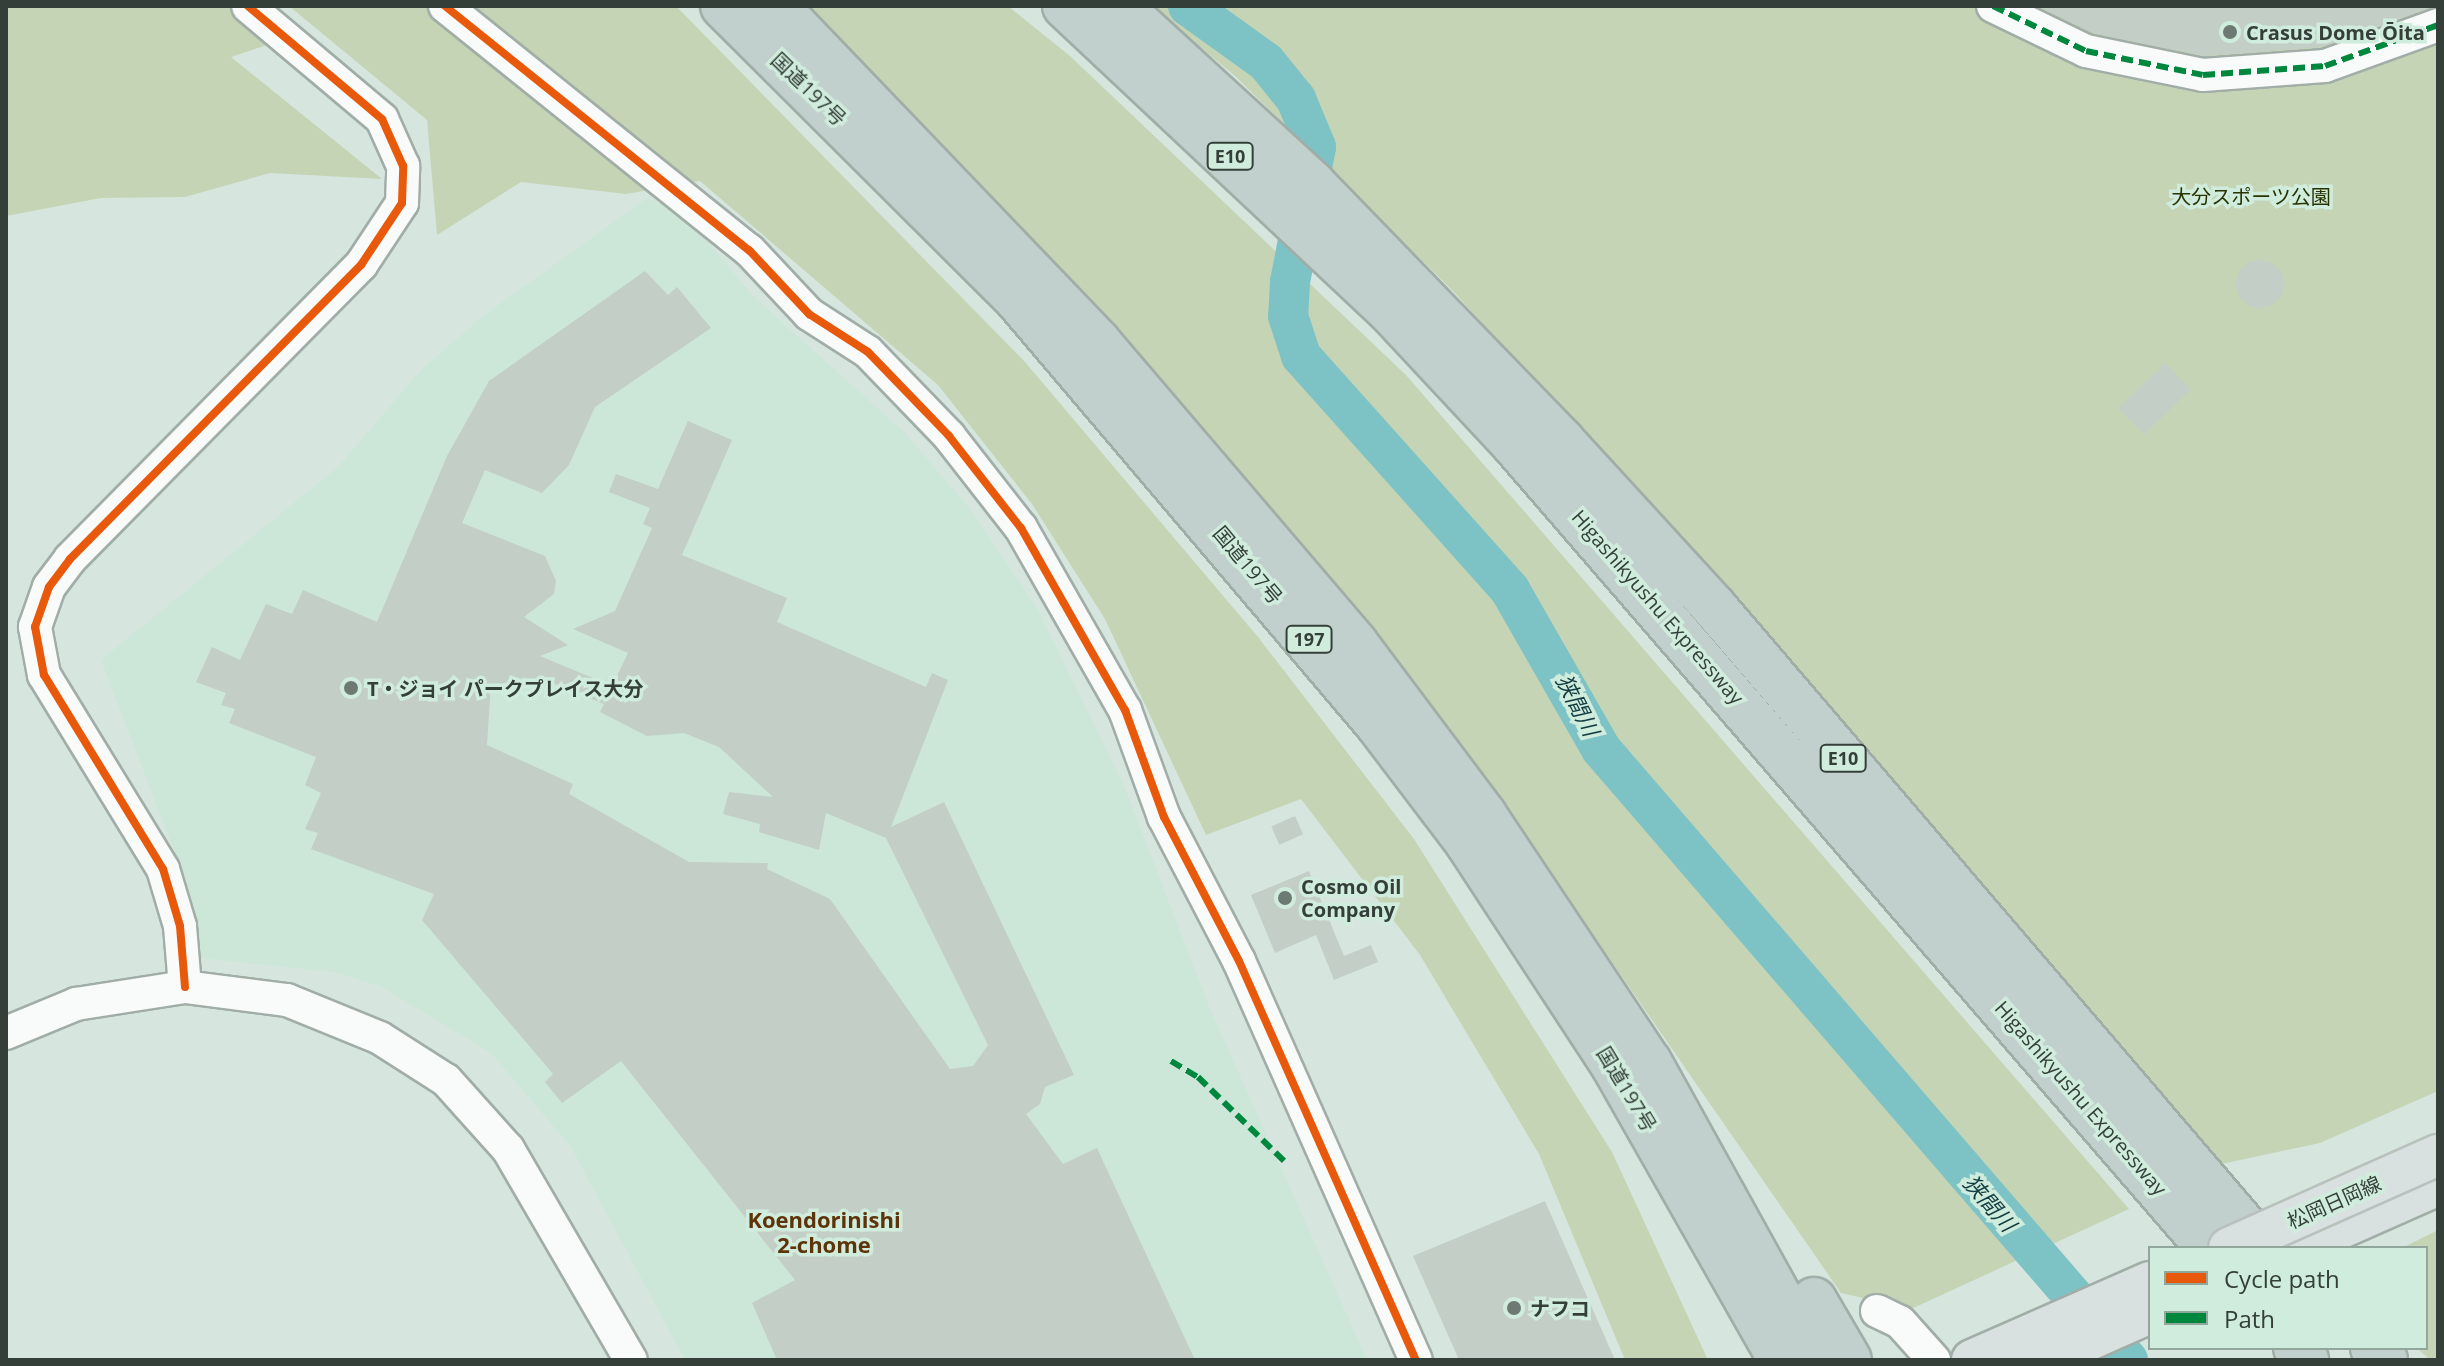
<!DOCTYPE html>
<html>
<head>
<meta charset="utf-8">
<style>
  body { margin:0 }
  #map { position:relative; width:2444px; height:1366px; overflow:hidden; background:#d6e6de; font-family:"Open Sans","Noto Sans JP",sans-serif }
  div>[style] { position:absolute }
  .built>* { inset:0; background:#cce7d8 }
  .green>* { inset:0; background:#c5d4b5 }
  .river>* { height:40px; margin:-20px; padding:0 20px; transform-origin:20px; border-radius:20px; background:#7dc3c6 }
  .building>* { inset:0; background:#c3cec6; transform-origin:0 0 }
  .round { border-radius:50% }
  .roads { filter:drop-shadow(2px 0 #a1ada7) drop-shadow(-2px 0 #a1ada7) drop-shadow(0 2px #a1ada7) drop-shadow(0 -2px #a1ada7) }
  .minor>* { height:32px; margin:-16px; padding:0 16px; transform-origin:16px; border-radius:16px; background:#f9fbfa }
  .major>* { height:40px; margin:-20px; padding:0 20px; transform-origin:20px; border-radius:20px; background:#d8e1df }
  .highway>* { height:44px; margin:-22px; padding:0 22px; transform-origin:22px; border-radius:22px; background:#c2d0cd }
  .bridges { filter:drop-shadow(2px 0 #b9c1bd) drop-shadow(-2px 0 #b9c1bd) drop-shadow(0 2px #b9c1bd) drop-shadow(0 -2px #b9c1bd) }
  .major-bridge>* { height:40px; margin:-20px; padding:0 20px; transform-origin:20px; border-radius:20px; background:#d8e1df }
  .quiet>* { height:6px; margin-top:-3px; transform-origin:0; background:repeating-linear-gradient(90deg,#00873e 0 12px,transparent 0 18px) }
  .cycleway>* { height:8px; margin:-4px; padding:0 4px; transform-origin:4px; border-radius:4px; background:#e8590c }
  .dots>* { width:22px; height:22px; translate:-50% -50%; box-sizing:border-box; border:4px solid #d0ecdd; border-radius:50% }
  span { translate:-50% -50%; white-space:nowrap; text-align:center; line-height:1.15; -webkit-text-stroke:7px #d0ecdd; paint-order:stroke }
  .shield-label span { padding:2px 6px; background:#d0ecdd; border:2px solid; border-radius:6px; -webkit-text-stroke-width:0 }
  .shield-label { font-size:18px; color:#343f39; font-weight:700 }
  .poi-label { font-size:20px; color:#343f39; font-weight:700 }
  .left { translate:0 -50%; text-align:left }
  .street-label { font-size:20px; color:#343f39 }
  .park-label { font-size:20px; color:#293302 }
  .water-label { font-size:22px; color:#113d40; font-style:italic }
  .neighbourhood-label { font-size:22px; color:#5d3409; font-weight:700 }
  .frame { position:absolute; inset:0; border:8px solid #343f39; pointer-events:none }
  .legend { position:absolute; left:2148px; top:1246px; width:280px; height:104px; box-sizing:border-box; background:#d0ecdd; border:2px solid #92a79b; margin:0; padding:10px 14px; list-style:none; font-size:24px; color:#343f39 }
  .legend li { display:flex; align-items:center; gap:16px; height:40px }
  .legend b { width:40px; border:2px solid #92a79b }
</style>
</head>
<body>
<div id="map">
  <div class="built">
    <div style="clip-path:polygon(647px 198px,684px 214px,753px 296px,904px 432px,967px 505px,1036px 606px,1125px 788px,1208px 1004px,1367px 1360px,685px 1360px,571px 1147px,491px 1053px,380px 986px,334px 972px,198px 958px,175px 853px,101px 660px,338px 467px,421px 370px,483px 316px)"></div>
  </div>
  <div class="green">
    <div style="clip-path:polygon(6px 6px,227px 6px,273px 43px,231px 57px,382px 179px,270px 173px,185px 197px,101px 198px,6px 216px)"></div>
    <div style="clip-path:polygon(289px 6px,676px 6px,1025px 362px,1258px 637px,1414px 839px,1612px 1152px,1708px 1360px,1625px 1360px,1539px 1154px,1420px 955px,1301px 799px,1206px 835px,1105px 619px,1032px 504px,938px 385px,700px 181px,626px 194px,521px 182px,437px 235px,427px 120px)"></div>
    <div style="clip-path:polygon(804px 6px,1008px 6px,1070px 56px,1406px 375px,2129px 1209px,1911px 1309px,1841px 1293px,1490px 786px,1100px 308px)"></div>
    <div style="clip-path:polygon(1152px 6px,2438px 6px,2438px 1091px,2320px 1143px,2217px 1165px,1961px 858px,1453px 291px,1236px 77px)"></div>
    <div style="clip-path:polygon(2438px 1230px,2438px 1360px,2430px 1360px,2417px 1348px,2426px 1348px,2426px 1248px,2402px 1248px)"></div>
  </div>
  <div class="river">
    <div style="left:1188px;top:6px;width:96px;rotate:35.7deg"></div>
    <div style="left:1266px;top:62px;width:48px;rotate:51deg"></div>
    <div style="left:1296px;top:99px;width:52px;rotate:67.4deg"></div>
    <div style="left:1316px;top:147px;width:137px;rotate:100.9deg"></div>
    <div style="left:1290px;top:282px;width:34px;rotate:93deg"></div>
    <div style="left:1288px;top:316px;width:42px;rotate:72deg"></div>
    <div style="left:1301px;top:356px;width:314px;rotate:48.2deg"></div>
    <div style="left:1510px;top:590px;width:183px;rotate:60.2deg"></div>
    <div style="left:1601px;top:749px;width:807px;rotate:49.22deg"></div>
  </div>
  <div class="building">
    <div style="clip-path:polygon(2037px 6px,2435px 6px,2321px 47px,2204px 56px,2092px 33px)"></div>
    <div class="round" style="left:2236px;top:260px;width:48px;height:48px"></div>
    <div style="clip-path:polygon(evenodd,645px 271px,668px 295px,677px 287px,711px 328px,595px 407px,569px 465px,542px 493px,485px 470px,462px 523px,545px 556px,556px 581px,554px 594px,524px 617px,568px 645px,540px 656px,612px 686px,628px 653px,573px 629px,615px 611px,652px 528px,643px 524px,650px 508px,609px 492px,616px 474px,658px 489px,688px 421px,732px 440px,682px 555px,787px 598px,777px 622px,926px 687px,932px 673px,948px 680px,891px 827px,944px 802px,1074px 1075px,1045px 1087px,1040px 1104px,1026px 1114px,1063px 1164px,1097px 1148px,1195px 1360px,777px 1360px,752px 1303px,795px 1280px,621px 1061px,562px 1103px,545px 1082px,553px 1074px,422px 920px,434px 894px,311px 849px,318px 833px,305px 829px,321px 793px,305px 785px,316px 757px,229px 723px,235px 709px,221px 705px,226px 693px,196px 682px,212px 647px,240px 660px,266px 604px,292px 614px,303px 590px,377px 622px,447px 456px,489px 381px,645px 271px,543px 679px,604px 704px,600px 712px,647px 736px,684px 733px,719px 747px,773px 797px,729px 792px,723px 814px,760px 824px,759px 832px,819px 850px,826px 813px,886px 838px,988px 1045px,973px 1066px,950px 1069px,830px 899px,767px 869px,768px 863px,689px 862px,569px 794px,573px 784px,487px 745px,491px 683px,514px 693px,543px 679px)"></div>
    <div style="left:2165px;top:363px;width:37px;height:65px;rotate:46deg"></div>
    <div style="left:1295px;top:816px;width:20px;height:26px;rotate:66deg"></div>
    <div style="clip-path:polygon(1309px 871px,1344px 956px,1371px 945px,1378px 962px,1334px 980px,1316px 935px,1275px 953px,1251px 895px)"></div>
    <div style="clip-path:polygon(1545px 1201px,1615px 1360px,1459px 1360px,1413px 1256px)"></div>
  </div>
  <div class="roads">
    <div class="minor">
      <div style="left:445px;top:6px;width:390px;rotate:38.8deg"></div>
      <div style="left:749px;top:250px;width:88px;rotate:46.8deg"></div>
      <div style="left:809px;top:314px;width:70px;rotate:32.8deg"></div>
      <div style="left:868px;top:352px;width:117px;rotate:46deg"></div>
      <div style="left:949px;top:436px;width:117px;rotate:52deg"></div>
      <div style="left:1021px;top:528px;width:210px;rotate:60.3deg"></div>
      <div style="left:1125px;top:710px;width:114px;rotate:70deg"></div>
      <div style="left:1164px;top:817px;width:162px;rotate:62.5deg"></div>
      <div style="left:1239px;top:961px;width:436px;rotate:66.1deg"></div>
      <div style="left:1993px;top:6px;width:103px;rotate:25.8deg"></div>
      <div style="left:2086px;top:51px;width:119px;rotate:11.6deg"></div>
      <div style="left:2203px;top:75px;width:122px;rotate:-4.2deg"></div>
      <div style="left:2325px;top:66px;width:120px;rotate:-19.9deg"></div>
      <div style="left:185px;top:987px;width:61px;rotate:-94.7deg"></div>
      <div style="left:180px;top:926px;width:59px;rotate:-106.6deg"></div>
      <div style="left:163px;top:869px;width:228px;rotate:-121.5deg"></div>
      <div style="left:44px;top:675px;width:49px;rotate:-100.6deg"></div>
      <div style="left:35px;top:627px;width:42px;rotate:-70.7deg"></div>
      <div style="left:49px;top:587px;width:35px;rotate:-53deg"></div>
      <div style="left:70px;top:559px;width:414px;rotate:-45.3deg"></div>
      <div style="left:361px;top:265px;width:74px;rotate:-56.5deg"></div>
      <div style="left:402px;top:203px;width:37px;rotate:-88deg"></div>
      <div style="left:403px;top:166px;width:51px;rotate:-114.1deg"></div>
      <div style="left:382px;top:119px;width:175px;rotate:-139.9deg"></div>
      <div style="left:6px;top:1033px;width:76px;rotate:-22.5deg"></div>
      <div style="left:76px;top:1004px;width:110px;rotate:-8.9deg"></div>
      <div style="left:185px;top:987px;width:103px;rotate:7.3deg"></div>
      <div style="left:287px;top:1000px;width:100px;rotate:22.2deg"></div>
      <div style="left:380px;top:1038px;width:78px;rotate:32.5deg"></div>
      <div style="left:446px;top:1080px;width:93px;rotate:48.1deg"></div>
      <div style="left:508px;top:1149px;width:244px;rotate:59.8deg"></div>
      <div style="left:1877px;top:1311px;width:25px;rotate:26deg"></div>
      <div style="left:1900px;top:1322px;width:51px;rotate:48.2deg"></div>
    </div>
    <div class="major">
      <div style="left:2296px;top:1248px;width:155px;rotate:-23.9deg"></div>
      <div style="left:1972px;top:1360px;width:194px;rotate:-23.7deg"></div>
      <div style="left:2044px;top:1360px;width:116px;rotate:-23.9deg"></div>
    </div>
    <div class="highway">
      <div style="left:723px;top:6px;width:415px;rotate:44.9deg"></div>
      <div style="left:1017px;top:299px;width:556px;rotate:49.67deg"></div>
      <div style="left:1377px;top:723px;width:151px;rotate:52.8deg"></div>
      <div style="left:1468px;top:843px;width:267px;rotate:56.8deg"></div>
      <div style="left:1614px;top:1066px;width:338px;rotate:60.4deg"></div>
      <div style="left:776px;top:6px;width:465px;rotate:46.2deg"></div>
      <div style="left:1098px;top:342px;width:396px;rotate:49.5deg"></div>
      <div style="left:1355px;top:643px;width:215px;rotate:53.1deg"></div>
      <div style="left:1484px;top:815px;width:297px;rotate:56.3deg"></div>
      <div style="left:1649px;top:1062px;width:341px;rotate:61deg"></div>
      <div style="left:1065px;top:6px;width:446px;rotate:43.2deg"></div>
      <div style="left:1390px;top:311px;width:180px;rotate:47deg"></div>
      <div style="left:1513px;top:443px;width:1064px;rotate:49.15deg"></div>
      <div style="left:1119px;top:6px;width:263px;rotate:42.5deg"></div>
      <div style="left:1313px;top:184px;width:358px;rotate:45.9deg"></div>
      <div style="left:1562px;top:441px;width:225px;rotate:47.5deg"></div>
      <div style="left:1714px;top:607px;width:844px;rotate:49.42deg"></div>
      <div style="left:1814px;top:1300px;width:69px;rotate:59.7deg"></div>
      <div style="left:2296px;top:1348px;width:16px;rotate:50deg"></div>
      <div style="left:2373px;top:1348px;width:17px;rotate:45deg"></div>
    </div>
  </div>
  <div class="bridges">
    <div class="major-bridge">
      <div style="left:2229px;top:1248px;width:229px;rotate:-24deg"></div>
    </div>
  </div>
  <div class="quiet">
    <div style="left:1993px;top:6px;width:103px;rotate:25.8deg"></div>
    <div style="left:2086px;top:51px;width:119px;rotate:11.6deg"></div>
    <div style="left:2203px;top:75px;width:122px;rotate:-4.2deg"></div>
    <div style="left:2325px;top:66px;width:120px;rotate:-19.9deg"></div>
    <div style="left:1171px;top:1061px;width:31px;rotate:31deg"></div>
    <div style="left:1198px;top:1077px;width:123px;rotate:44.3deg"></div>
  </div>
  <div class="cycleway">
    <div style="left:445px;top:6px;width:390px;rotate:38.8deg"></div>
    <div style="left:749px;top:250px;width:88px;rotate:46.8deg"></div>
    <div style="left:809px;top:314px;width:70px;rotate:32.8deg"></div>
    <div style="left:868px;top:352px;width:117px;rotate:46deg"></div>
    <div style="left:949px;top:436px;width:117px;rotate:52deg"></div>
    <div style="left:1021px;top:528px;width:210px;rotate:60.3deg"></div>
    <div style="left:1125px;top:710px;width:114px;rotate:70deg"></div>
    <div style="left:1164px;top:817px;width:162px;rotate:62.5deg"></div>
    <div style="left:1239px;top:961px;width:436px;rotate:66.1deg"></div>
    <div style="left:185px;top:987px;width:61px;rotate:-94.7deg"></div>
    <div style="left:180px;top:926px;width:59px;rotate:-106.6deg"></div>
    <div style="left:163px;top:869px;width:228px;rotate:-121.5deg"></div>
    <div style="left:44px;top:675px;width:49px;rotate:-100.6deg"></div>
    <div style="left:35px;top:627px;width:42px;rotate:-70.7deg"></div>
    <div style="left:49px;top:587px;width:35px;rotate:-53deg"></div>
    <div style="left:70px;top:559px;width:414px;rotate:-45.3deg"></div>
    <div style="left:361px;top:265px;width:74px;rotate:-56.5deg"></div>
    <div style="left:402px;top:203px;width:37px;rotate:-88deg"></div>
    <div style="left:403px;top:166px;width:51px;rotate:-114.1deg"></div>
    <div style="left:382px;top:119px;width:175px;rotate:-139.9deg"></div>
  </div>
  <div class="dots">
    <div style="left:2230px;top:32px;background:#6d7973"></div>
    <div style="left:351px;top:688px;background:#6d7973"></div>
    <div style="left:1285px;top:898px;background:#6d7973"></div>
    <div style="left:1514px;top:1308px;background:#6d7973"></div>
  </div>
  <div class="shield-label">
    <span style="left:1230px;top:156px">E10</span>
    <span style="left:1309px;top:639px">197</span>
    <span style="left:1843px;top:758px">E10</span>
  </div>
  <div class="poi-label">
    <span class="left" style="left:2246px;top:32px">Crasus Dome Ōita</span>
    <span class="left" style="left:367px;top:688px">T・ジョイ パークプレイス大分</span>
    <span class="left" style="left:1301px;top:898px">Cosmo Oil<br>Company</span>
    <span class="left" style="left:1530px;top:1308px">ナフコ</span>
  </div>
  <div class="street-label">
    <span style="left:809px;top:89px;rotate:44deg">国道197号</span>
    <span style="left:1248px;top:565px;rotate:50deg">国道197号</span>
    <span style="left:1658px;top:607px;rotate:49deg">Higashikyushu Expressway</span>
    <span style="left:1627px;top:1089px;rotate:59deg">国道197号</span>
    <span style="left:2081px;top:1098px;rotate:49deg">Higashikyushu Expressway</span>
    <span style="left:2334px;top:1202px;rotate:-24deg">松岡日岡線</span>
  </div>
  <div class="park-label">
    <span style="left:2251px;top:196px">大分スポーツ公園</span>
  </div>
  <div class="water-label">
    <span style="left:1578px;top:705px;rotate:63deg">狭間川</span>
    <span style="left:1990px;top:1203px;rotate:49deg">狭間川</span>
  </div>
  <div class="neighbourhood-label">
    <span style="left:824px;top:1232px">Koendorinishi<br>2-chome</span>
  </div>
  <div class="frame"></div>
  <ul class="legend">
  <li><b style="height:10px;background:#e8590c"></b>Cycle path</li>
  <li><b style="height:10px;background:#00873e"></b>Path</li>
  </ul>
</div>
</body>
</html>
